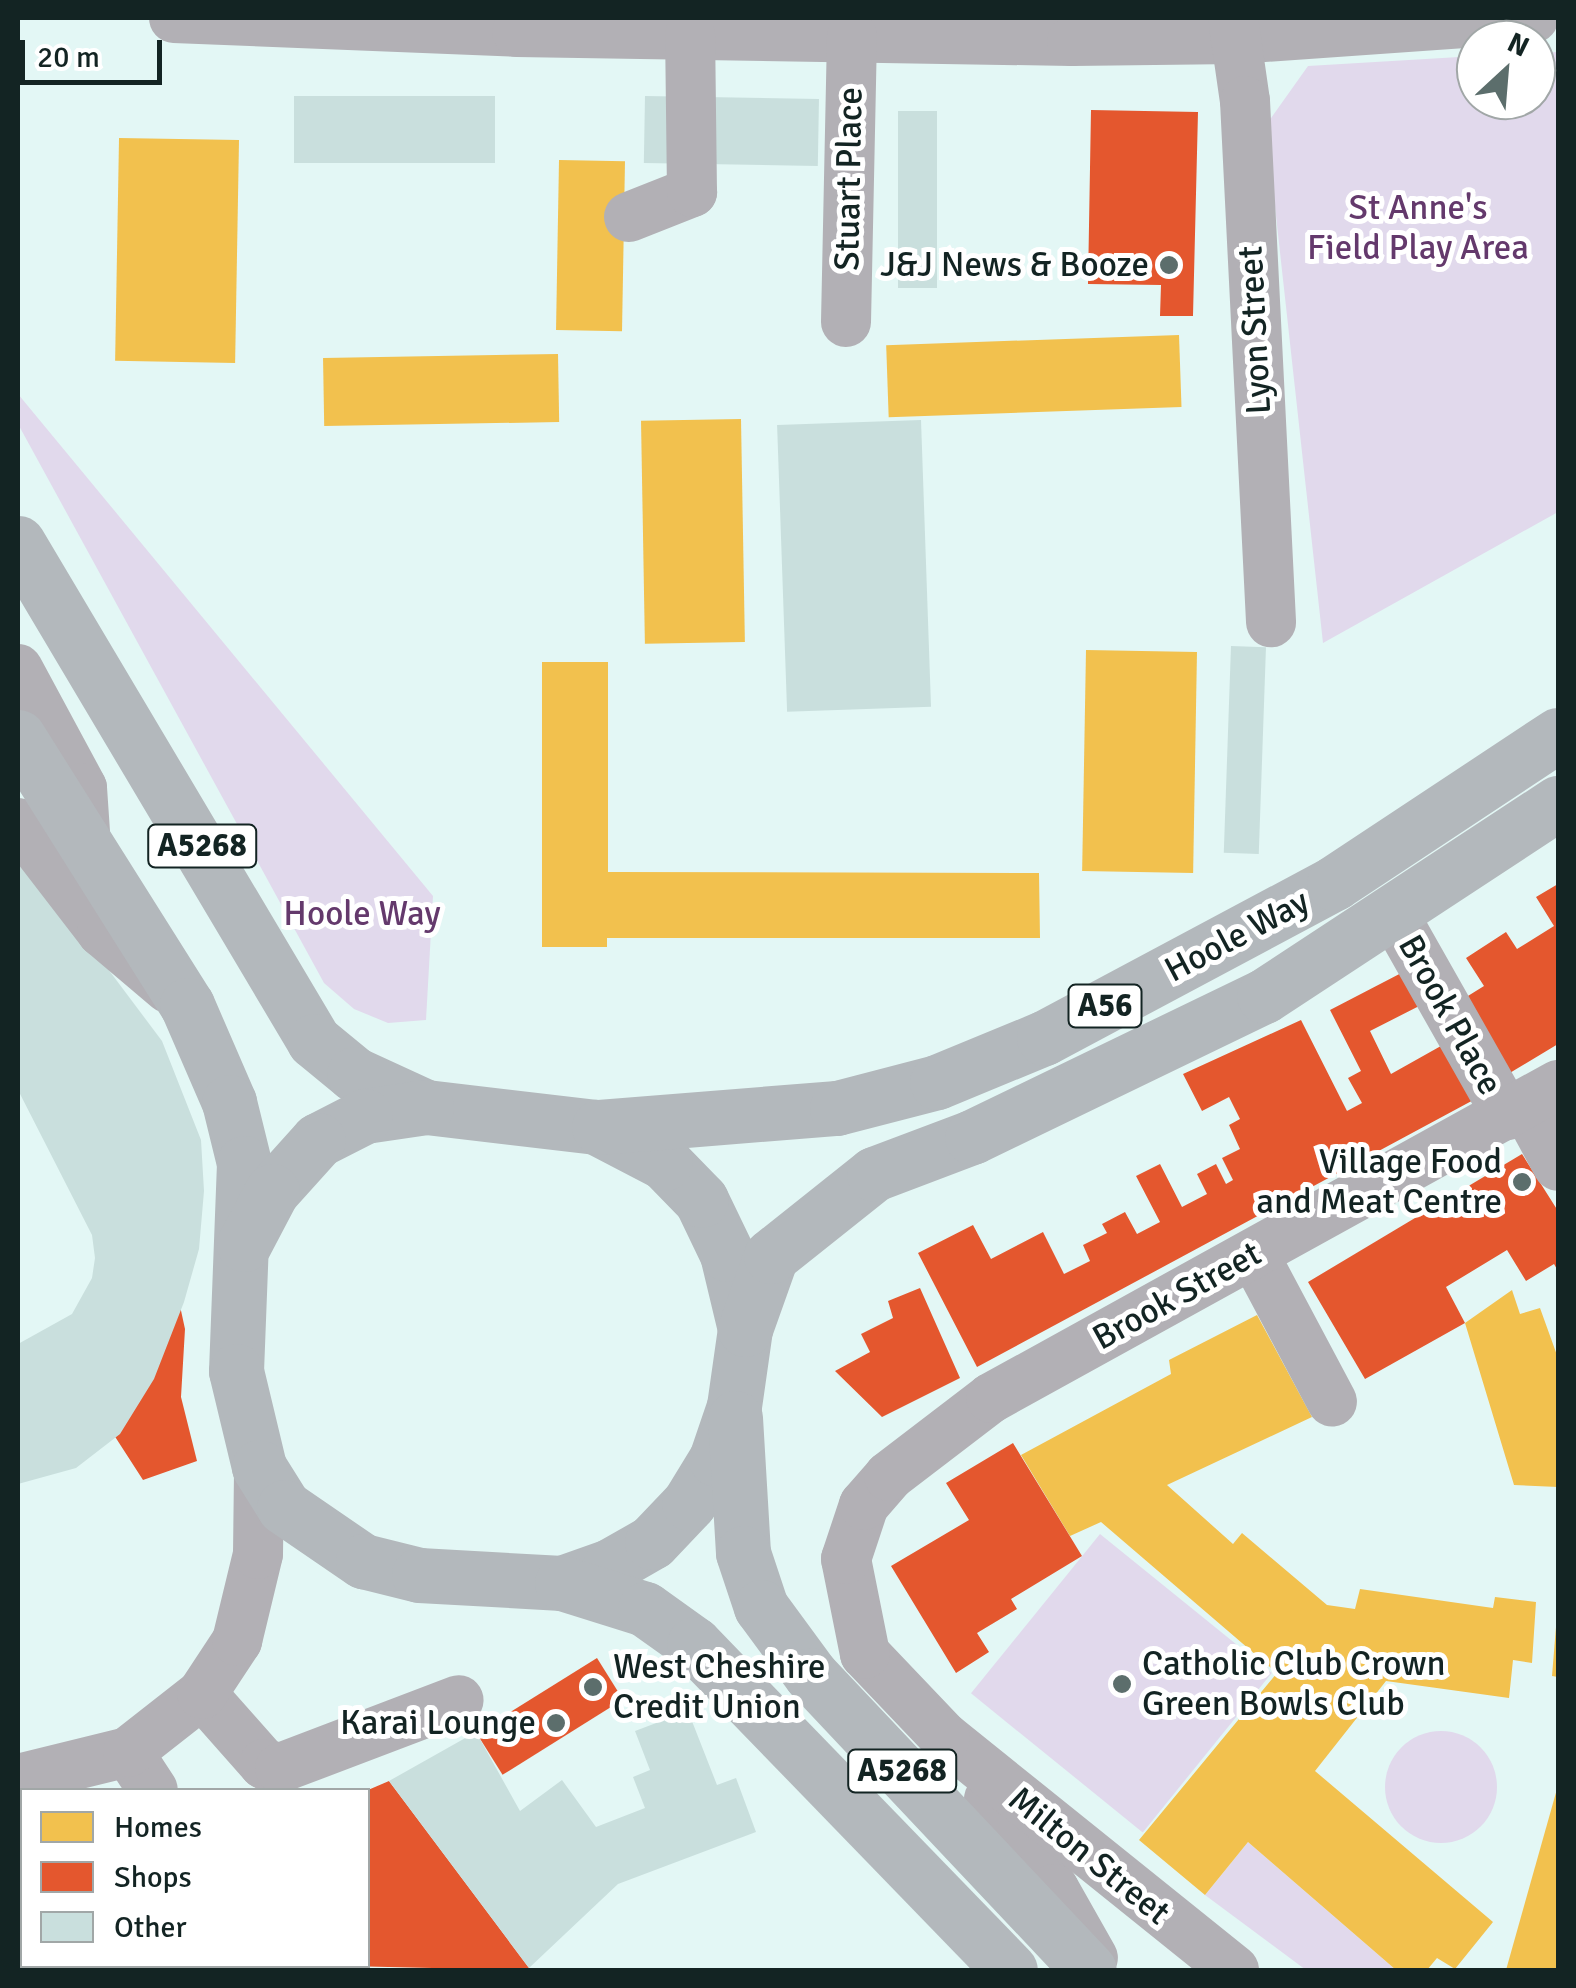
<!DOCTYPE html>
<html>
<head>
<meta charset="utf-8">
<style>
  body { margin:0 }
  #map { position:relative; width:1576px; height:1988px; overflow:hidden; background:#e3f7f5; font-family:Signika,sans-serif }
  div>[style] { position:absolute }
  .green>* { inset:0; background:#e1d9ec; transform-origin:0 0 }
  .round { border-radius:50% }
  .water>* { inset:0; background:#95c9c5 }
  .homes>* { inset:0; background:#f2c14e; transform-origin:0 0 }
  .shops>* { inset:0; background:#e4572e; transform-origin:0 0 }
  .building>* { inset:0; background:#c9dfdd; transform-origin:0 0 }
  .minor>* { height:50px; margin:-25px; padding:0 25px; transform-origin:25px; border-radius:25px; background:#b2b0b5 }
  .highway>* { height:55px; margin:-27.5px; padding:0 27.5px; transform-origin:27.5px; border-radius:27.5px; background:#b3b8bc }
  .dots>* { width:28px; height:28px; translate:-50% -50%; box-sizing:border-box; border:5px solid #fff; border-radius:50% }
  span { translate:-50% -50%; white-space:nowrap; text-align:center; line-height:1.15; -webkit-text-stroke:10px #fff; paint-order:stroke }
  .shield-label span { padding:2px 8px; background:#fff; border:2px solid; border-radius:8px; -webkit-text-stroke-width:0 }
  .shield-label { font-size:32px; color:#132423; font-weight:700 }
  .street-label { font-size:35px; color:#132423 }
  .park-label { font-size:35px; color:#64396c }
  .poi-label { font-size:35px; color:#132423 }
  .right { translate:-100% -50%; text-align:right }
  .left { translate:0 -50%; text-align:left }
  .frame { position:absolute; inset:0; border:20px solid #132423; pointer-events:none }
  .legend { position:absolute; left:20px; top:1788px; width:350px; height:180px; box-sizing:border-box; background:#fff; border:2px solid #a1a7a7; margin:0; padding:12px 18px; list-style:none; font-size:30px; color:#132423 }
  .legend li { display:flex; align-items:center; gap:20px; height:50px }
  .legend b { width:50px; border:2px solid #a1a7a7 }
  .north { position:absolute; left:1456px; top:20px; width:100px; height:100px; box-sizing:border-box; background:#fff; border:2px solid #a1a7a7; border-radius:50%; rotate:26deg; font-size:28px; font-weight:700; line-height:40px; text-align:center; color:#132423 }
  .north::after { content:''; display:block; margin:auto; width:35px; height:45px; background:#5c6e6c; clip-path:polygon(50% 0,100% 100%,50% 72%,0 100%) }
  .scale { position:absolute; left:20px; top:40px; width:142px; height:45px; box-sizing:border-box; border:5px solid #132423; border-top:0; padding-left:12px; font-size:30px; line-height:35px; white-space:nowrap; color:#132423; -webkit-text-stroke:8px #fff; paint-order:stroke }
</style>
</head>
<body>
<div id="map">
  <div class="green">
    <div style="clip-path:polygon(1558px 52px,1558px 512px,1323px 643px,1266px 125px,1308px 66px,1476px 56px,1476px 100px,1536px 100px,1536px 53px)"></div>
    <div style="clip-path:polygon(18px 394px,433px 896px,426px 1020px,388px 1023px,354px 1009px,324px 983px,18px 424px)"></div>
    <div style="left:1100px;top:1534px;width:221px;height:205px;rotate:39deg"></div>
    <div class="round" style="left:1385px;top:1731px;width:112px;height:112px"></div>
    <div style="clip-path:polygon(1248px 1842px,1396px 1970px,1306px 1970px,1205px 1895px)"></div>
  </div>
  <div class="water">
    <div style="clip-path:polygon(22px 1867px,22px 1966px,252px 1970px,18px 1970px)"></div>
  </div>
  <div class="homes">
    <div style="left:239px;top:140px;width:223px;height:120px;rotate:91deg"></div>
    <div style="left:559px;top:160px;width:66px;height:170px;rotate:1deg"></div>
    <div style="left:1179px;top:335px;width:72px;height:293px;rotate:88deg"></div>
    <div style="left:558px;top:354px;width:68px;height:235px;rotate:89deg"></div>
    <div style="left:741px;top:419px;width:223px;height:100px;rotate:89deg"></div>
    <div style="left:1086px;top:650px;width:111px;height:221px;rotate:1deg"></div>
    <div style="clip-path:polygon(542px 662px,608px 662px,608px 872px,1039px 873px,1040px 938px,607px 938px,607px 947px,542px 947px)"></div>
    <div style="clip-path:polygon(1512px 1290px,1520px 1314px,1540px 1308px,1558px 1358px,1558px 1487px,1514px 1485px,1465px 1323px)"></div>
    <div style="clip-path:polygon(1257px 1315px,1312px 1417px,1167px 1485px,1233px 1544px,1242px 1533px,1327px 1605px,1355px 1609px,1360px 1589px,1493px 1608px,1495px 1597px,1536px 1602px,1532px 1663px,1513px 1660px,1509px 1698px,1386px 1681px,1315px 1771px,1493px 1922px,1455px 1969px,1437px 1958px,1427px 1970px,1396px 1970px,1248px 1842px,1205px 1895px,1139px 1840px,1277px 1673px,1101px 1522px,1070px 1536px,1021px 1455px,1171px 1374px,1169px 1360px)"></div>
    <div style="clip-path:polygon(1556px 1627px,1558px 1627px,1558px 1677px,1552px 1676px)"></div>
    <div style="clip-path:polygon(1558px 1789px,1558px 1970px,1506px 1970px,1557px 1789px)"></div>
  </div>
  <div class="shops">
    <div style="clip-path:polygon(1091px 110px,1198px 112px,1193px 316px,1160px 316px,1161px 285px,1088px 284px)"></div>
    <div style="clip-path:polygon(1558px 884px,1558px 1044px,1503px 1077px,1455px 1004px,1484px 986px,1466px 958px,1506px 932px,1517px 949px,1554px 926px,1536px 897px)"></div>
    <div style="clip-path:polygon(1409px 969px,1427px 1002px,1370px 1031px,1391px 1074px,1448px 1042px,1479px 1097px,977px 1367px,918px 1253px,973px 1225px,991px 1259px,1043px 1232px,1064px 1274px,1090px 1261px,1083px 1245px,1107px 1233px,1102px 1224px,1125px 1212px,1137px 1234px,1160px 1222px,1136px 1176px,1160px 1164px,1182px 1207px,1207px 1194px,1197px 1174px,1216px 1164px,1226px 1184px,1233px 1180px,1222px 1158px,1240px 1149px,1229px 1125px,1240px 1119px,1229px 1097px,1202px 1111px,1183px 1074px,1301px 1020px,1347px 1111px,1362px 1103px,1348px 1078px,1361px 1071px,1330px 1010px)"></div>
    <div style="clip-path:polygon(1522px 1154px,1558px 1211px,1558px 1271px,1554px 1264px,1526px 1281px,1507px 1250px,1446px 1287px,1465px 1323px,1365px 1379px,1308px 1282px)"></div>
    <div style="clip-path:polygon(165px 1284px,177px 1292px,185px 1329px,181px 1397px,197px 1461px,143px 1480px,92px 1401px)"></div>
    <div style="clip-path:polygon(920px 1288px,960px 1378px,882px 1417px,835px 1371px,870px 1352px,861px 1334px,893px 1318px,888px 1301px)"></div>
    <div style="clip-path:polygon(1013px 1443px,1082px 1556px,1011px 1599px,1017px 1609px,977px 1633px,989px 1652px,956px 1673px,891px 1566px,969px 1520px,946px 1483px)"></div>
    <div style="left:597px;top:1658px;width:49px;height:142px;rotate:58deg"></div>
    <div style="clip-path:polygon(389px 1781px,529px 1968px,526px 1970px,344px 1966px,368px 1966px,368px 1790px)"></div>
  </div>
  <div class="building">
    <div style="left:495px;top:96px;width:67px;height:201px;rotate:90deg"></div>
    <div style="left:645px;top:96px;width:174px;height:67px;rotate:1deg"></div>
    <div style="left:898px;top:111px;width:39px;height:177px"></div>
    <div style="left:921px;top:420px;width:287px;height:144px;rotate:88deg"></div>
    <div style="left:1231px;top:646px;width:35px;height:207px;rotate:2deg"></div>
    <div style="clip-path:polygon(18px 849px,162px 1041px,201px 1140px,204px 1191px,199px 1249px,184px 1302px,154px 1379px,120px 1434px,76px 1468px,18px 1484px,18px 1344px,72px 1314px,92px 1278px,95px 1258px,92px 1235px,18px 1090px)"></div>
    <div style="clip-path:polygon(688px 1711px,717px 1785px,736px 1778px,756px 1832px,618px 1884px,529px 1968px,389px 1781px,476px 1732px,520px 1811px,562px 1780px,596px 1827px,645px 1808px,633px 1777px,650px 1770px,635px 1731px)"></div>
  </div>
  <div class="minor">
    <div style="left:174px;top:18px;width:343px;rotate:2.3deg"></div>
    <div style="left:517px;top:32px;width:555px;rotate:0.93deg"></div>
    <div style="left:1072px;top:41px;width:164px;rotate:-0.7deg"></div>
    <div style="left:1236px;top:39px;width:298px;rotate:-4deg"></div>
    <div style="left:1233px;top:18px;width:84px;rotate:81.8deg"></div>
    <div style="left:1245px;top:101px;width:522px;rotate:87.14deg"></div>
    <div style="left:629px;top:217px;width:68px;rotate:-21.6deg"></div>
    <div style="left:692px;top:192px;width:157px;rotate:-90.7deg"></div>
    <div style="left:846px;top:322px;width:286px;rotate:-88.8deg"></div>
    <div style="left:18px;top:669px;width:135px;rotate:61.7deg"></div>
    <div style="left:82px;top:788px;width:58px;rotate:86.1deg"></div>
    <div style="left:18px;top:823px;width:138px;rotate:52.4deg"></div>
    <div style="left:102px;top:932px;width:87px;rotate:40.3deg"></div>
    <div style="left:1394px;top:915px;width:230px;rotate:60.5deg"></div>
    <div style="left:1525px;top:1105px;width:69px;rotate:61.6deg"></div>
    <div style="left:1254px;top:1255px;width:166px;rotate:62deg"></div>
    <div style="left:202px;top:1694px;width:94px;rotate:48.5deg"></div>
    <div style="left:264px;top:1764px;width:16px;rotate:14deg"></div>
    <div style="left:280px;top:1768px;width:191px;rotate:-20.8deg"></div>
    <div style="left:128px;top:1752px;width:45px;rotate:56.7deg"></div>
    <div style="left:18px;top:1779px;width:113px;rotate:-13.8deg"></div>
    <div style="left:128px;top:1752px;width:94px;rotate:-38.1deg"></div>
    <div style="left:202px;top:1694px;width:64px;rotate:-56.6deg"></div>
    <div style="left:237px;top:1641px;width:89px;rotate:-76.4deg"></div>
    <div style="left:258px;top:1554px;width:87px;rotate:-89.3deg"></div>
    <div style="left:989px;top:1799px;width:111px;rotate:54.2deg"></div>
    <div style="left:1054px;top:1889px;width:79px;rotate:60.5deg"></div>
    <div style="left:293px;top:1966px;width:9px;rotate:27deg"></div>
    <div style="left:1234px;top:1970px;width:371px;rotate:-141.2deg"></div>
    <div style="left:945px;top:1738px;width:116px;rotate:-133.6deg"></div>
    <div style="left:865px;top:1654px;width:97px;rotate:-101.3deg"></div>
    <div style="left:846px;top:1559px;width:57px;rotate:-71.6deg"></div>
    <div style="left:864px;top:1505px;width:38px;rotate:-49deg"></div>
    <div style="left:889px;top:1476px;width:128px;rotate:-37.4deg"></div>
    <div style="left:991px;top:1398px;width:648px;rotate:-28.9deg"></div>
  </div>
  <div class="highway">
    <div style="left:18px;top:543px;width:579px;rotate:59.27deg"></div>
    <div style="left:314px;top:1041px;width:52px;rotate:39.5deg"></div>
    <div style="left:354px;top:1074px;width:79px;rotate:24.6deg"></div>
    <div style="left:18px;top:737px;width:317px;rotate:57.8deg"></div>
    <div style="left:187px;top:1005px;width:106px;rotate:66.6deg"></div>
    <div style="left:229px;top:1102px;width:63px;rotate:76.2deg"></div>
    <div style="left:244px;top:1163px;width:208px;rotate:92.2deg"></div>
    <div style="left:236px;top:1371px;width:99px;rotate:76.5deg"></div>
    <div style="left:259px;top:1467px;width:47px;rotate:58deg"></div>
    <div style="left:284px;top:1507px;width:96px;rotate:34.4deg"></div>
    <div style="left:363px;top:1561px;width:58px;rotate:14deg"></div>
    <div style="left:419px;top:1575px;width:143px;rotate:3.2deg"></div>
    <div style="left:562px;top:1583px;width:51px;rotate:-19.5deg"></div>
    <div style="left:610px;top:1566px;width:48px;rotate:-29.7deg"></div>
    <div style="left:652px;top:1542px;width:54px;rotate:-46.5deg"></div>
    <div style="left:689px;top:1503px;width:52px;rotate:-58.5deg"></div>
    <div style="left:716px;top:1459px;width:56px;rotate:-71.2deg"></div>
    <div style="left:734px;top:1406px;width:78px;rotate:-81.9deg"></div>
    <div style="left:745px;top:1329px;width:77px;rotate:-103.5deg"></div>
    <div style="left:727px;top:1254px;width:60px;rotate:-115.7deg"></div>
    <div style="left:701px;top:1200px;width:52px;rotate:-134.2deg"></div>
    <div style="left:665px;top:1163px;width:78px;rotate:-152.4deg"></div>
    <div style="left:596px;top:1127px;width:171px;rotate:-173.3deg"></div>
    <div style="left:426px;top:1107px;width:62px;rotate:171.6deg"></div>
    <div style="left:365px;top:1116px;width:53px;rotate:152.9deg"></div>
    <div style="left:318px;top:1140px;width:69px;rotate:132deg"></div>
    <div style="left:272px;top:1191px;width:60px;rotate:117.8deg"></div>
    <div style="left:599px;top:1127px;width:239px;rotate:-4.6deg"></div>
    <div style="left:837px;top:1108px;width:103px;rotate:-14.6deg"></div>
    <div style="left:937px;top:1082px;width:116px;rotate:-22.4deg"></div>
    <div style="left:1044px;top:1038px;width:329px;rotate:-28.1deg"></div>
    <div style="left:1334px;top:883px;width:268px;rotate:-33.5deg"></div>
    <div style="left:745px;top:1329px;width:77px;rotate:-70.4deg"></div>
    <div style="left:771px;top:1256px;width:132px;rotate:-38.5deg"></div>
    <div style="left:874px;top:1174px;width:105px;rotate:-20.7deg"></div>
    <div style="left:972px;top:1137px;width:324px;rotate:-25.8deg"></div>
    <div style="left:1264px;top:996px;width:352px;rotate:-33.3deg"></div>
    <div style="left:735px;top:1418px;width:135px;rotate:86.6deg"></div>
    <div style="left:743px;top:1553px;width:57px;rotate:71.6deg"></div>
    <div style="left:761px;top:1607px;width:84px;rotate:53.7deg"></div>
    <div style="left:811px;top:1675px;width:405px;rotate:46.7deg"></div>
    <div style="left:562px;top:1583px;width:87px;rotate:17.4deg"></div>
    <div style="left:645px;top:1609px;width:60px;rotate:35.5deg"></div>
    <div style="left:694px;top:1644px;width:454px;rotate:45.9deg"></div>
  </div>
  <div class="dots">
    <div style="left:1169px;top:265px;background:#5c6e6c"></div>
    <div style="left:1522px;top:1182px;background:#5c6e6c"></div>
    <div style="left:1122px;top:1684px;background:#5c6e6c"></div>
    <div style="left:593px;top:1687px;background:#5c6e6c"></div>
    <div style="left:556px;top:1723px;background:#5c6e6c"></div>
  </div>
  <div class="shield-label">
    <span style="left:202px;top:846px">A5268</span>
    <span style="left:1105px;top:1006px">A56</span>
    <span style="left:902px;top:1771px">A5268</span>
  </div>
  <div class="street-label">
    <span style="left:849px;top:179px;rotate:-89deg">Stuart Place</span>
    <span style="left:1255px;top:330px;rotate:-93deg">Lyon Street</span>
    <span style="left:1237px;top:936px;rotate:-28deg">Hoole Way</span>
    <span style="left:1450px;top:1015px;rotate:61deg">Brook Place</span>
    <span style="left:1177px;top:1296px;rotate:-29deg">Brook Street</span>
    <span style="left:1089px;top:1856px;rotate:39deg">Milton Street</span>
  </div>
  <div class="park-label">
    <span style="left:1418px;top:228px">St Anne's<br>Field Play Area</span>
    <span style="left:362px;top:914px">Hoole Way</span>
  </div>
  <div class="poi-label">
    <span class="right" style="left:1149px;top:265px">J&amp;J News &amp; Booze</span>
    <span class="right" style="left:1502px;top:1182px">Village Food<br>and Meat Centre</span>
    <span class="left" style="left:1142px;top:1684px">Catholic Club Crown<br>Green Bowls Club</span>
    <span class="left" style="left:613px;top:1687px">West Cheshire<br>Credit Union</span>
    <span class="right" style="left:536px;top:1723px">Karai Lounge</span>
  </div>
  <div class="frame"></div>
  <ul class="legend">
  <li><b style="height:28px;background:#f2c14e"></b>Homes</li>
  <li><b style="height:28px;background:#e4572e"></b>Shops</li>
  <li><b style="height:28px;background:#c9dfdd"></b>Other</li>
  </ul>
  <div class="north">N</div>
  <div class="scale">20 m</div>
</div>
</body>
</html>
